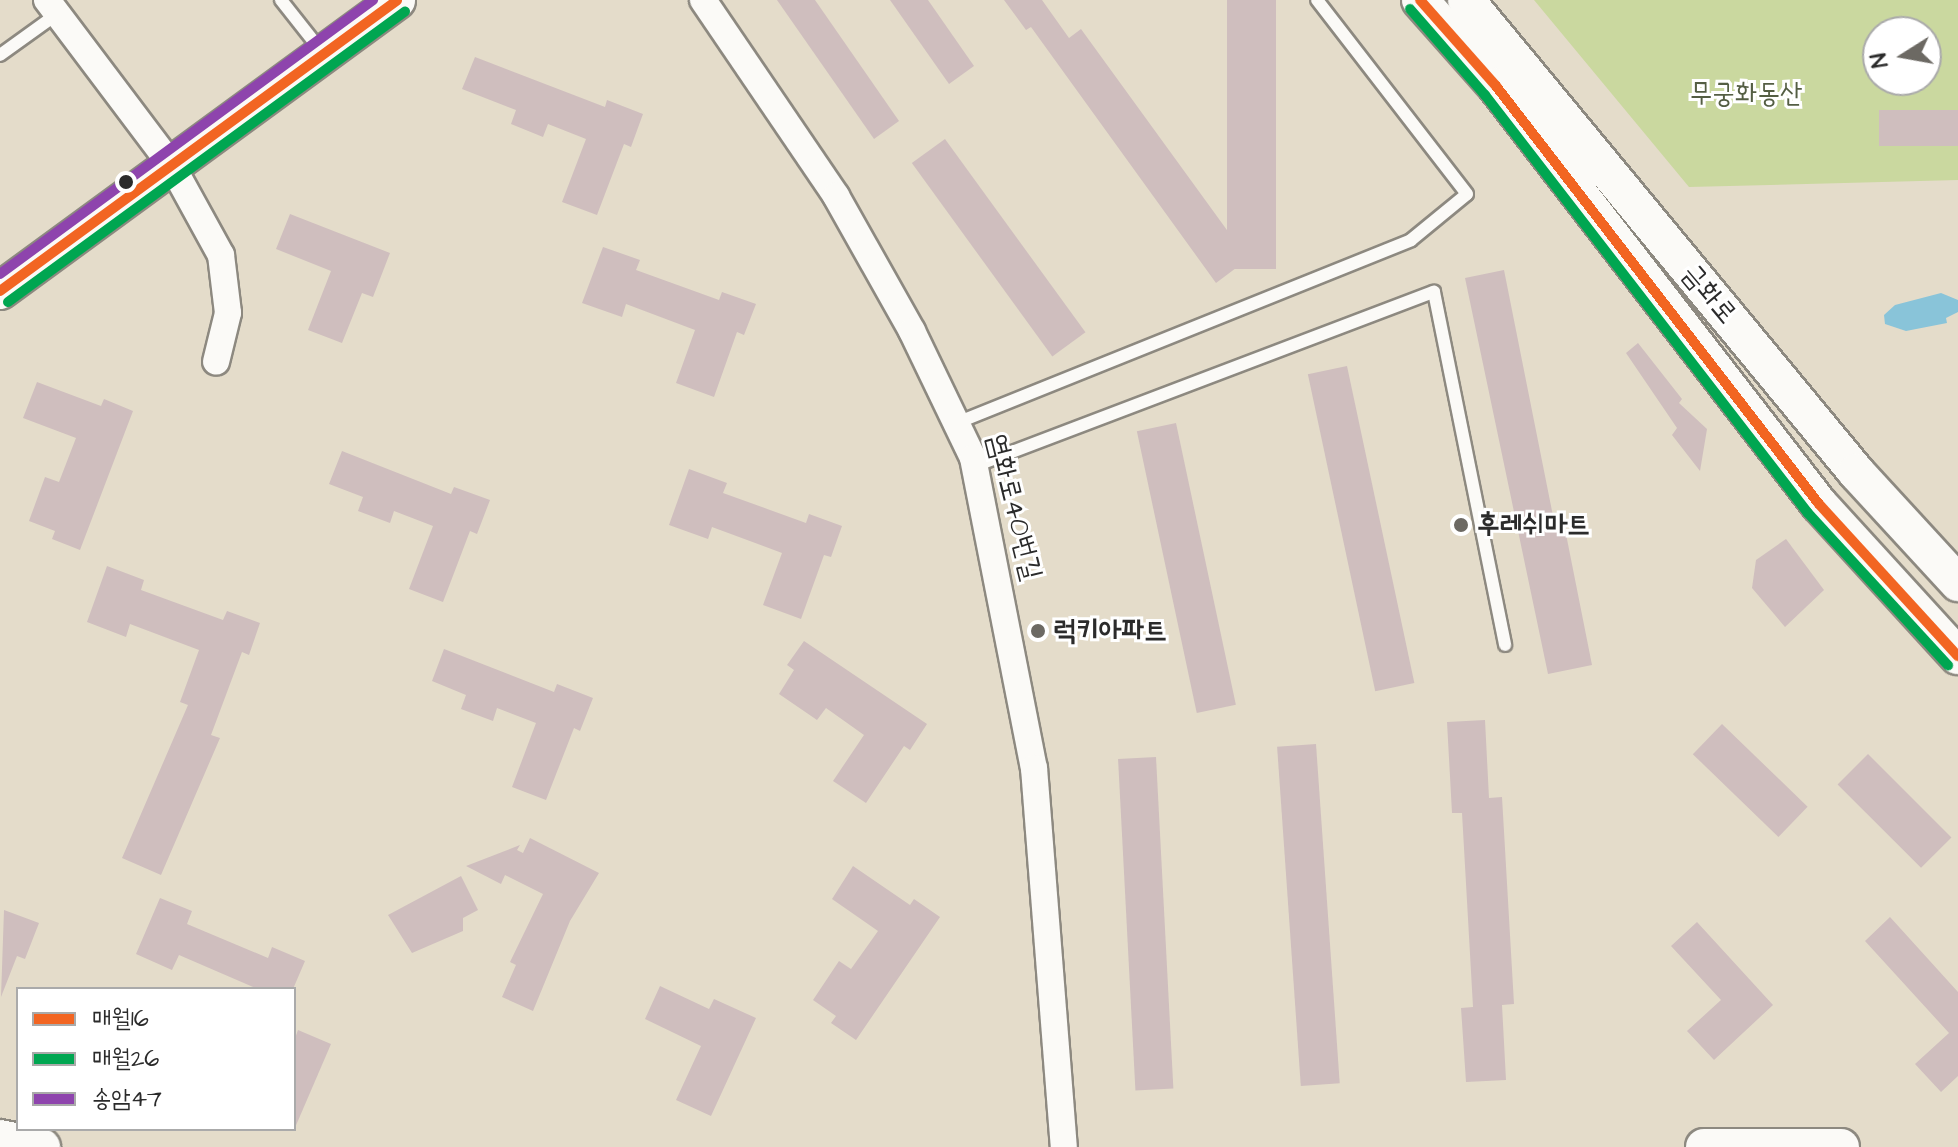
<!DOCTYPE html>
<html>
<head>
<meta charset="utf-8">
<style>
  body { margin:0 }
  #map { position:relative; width:1958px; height:1147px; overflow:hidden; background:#e4dcca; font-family:"Architects Daughter","Poor Story",sans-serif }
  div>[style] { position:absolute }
  .green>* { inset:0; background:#cad89f }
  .water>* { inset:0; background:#89c4d9 }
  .building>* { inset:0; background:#cfbebe; transform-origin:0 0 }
  .roads { filter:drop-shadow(2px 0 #8d8980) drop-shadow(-2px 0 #8d8980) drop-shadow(0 2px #8d8980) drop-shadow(0 -2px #8d8980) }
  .lane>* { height:12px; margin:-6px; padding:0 6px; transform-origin:6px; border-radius:6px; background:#fbfaf7 }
  .street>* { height:26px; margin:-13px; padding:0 13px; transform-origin:13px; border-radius:13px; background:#fbfaf7 }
  .secondary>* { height:36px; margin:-18px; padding:0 18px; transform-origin:18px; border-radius:18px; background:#fbfaf7 }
  .bus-1>* { height:10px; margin:-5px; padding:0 5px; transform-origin:5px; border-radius:5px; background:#f26522 }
  .bus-2>* { height:10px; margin:-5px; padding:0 5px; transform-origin:5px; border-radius:5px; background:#00a651 }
  .bus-3>* { height:10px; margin:-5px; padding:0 5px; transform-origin:5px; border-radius:5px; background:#8e44ad }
  .dots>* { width:22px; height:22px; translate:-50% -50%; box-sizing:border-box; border:4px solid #fff; border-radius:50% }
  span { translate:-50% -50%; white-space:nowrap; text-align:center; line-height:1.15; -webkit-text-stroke:6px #fff; paint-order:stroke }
  .park-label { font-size:28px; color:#545e43 }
  .street-label { font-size:28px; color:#2b2b2b }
  .poi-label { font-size:28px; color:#2b2b2b; font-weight:700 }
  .left { translate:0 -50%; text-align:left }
  .legend { position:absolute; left:16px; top:987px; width:280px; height:144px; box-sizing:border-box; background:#fff; border:2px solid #aaa; margin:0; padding:10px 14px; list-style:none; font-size:24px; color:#2b2b2b }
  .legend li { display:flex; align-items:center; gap:16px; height:40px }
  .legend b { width:40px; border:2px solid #aaa }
  .north { position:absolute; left:1862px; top:16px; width:80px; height:80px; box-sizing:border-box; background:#fff; border:2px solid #aaa; border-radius:50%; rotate:259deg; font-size:22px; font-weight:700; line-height:32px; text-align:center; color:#2b2b2b }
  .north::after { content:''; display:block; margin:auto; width:28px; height:36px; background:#6c6963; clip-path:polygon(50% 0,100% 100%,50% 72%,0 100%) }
</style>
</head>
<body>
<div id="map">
  <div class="green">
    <div style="clip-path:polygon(evenodd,1534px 0,1958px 0,1958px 180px,1689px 187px,1534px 0,1878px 32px,1926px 32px,1926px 80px,1878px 80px,1878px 32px)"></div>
  </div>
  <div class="water">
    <div style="clip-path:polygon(1941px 293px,1958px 300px,1958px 312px,1946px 318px,1947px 323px,1906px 331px,1885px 324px,1884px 315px,1895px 305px)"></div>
  </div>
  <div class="building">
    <div style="clip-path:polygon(777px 0,815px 0,899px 121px,874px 139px)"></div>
    <div style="clip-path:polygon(890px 0,928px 0,974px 66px,949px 84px)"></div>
    <div style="clip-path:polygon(1004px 0,1042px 0,1069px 38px,1081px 29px,1248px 259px,1216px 283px,1031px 27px,1026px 30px)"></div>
    <div style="left:1227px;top:0;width:49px;height:269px"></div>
    <div style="clip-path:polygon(475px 57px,605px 107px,607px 100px,643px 114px,631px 147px,624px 144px,597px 215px,562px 202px,586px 139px,548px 124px,543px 137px,511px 124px,516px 110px,462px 89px)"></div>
    <div style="left:1958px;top:110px;width:36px;height:79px;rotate:90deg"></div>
    <div style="left:945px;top:139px;width:239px;height:41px;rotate:54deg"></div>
    <div style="clip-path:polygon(290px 214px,390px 253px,373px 297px,362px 293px,342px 343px,308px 330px,331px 271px,276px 249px)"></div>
    <div style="clip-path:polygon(603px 247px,640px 260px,636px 270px,719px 300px,722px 292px,756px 304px,744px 335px,737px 332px,714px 397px,676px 383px,695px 330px,626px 304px,622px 317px,582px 303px)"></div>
    <div style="clip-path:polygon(1504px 270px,1556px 531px,1565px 529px,1592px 665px,1548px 674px,1465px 278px)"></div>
    <div style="clip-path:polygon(1638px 343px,1682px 399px,1679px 403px,1707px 429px,1700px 471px,1672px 435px,1677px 428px,1626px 353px)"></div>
    <div style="left:1347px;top:366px;width:324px;height:40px;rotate:78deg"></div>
    <div style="clip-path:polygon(37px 382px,101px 406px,104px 399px,133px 411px,80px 550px,52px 539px,55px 531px,29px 521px,45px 477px,59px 482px,76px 438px,23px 418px)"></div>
    <div style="left:1176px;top:423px;width:288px;height:40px;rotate:78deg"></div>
    <div style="clip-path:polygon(342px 451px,451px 494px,454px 487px,490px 500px,477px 534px,470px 531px,443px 602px,409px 589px,433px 526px,394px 511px,390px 523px,358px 511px,363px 497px,329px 484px)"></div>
    <div style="clip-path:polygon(689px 469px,727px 483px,723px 493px,806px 523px,809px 514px,842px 526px,831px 557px,824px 555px,801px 619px,763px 605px,782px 553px,712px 527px,708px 539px,669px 525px)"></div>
    <div style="clip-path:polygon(1786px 539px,1824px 590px,1785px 627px,1752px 588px,1756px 560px)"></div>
    <div style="clip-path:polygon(107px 566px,144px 580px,141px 590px,223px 620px,227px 611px,260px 623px,249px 655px,242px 652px,211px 735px,220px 738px,161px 875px,122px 858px,188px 705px,180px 702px,199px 650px,130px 624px,126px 637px,87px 622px)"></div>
    <div style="clip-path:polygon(804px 641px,927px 724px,910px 750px,904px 746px,866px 803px,833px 781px,864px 735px,826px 708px,817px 720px,779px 694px,794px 670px,787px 665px)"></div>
    <div style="clip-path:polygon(444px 649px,554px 692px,557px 684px,593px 698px,580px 731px,574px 728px,546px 800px,512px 787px,536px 723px,497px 708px,493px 721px,461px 709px,466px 695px,432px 681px)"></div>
    <div style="clip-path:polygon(1485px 720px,1489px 798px,1502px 797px,1514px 1004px,1502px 1005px,1506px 1080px,1466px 1082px,1461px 1008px,1473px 1007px,1462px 813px,1452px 813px,1447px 722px)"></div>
    <div style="left:1722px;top:724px;width:119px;height:42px;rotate:44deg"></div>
    <div style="left:1316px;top:744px;width:340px;height:39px;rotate:86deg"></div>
    <div style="left:1868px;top:754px;width:118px;height:43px;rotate:45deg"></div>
    <div style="left:1156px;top:757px;width:332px;height:38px;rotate:87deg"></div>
    <div style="clip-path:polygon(530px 838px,599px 873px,570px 921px,533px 1011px,502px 997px,516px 965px,510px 962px,543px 894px,505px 875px,501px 884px,466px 866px,520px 845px,517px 850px,523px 853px)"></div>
    <div style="clip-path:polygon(853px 866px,910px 905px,914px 899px,940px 917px,856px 1040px,831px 1023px,836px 1016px,813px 1000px,839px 961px,851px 969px,878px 931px,832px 899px)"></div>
    <div style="clip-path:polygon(461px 876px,478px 910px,463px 918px,463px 931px,412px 953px,388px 915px)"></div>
    <div style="clip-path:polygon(160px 898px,192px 911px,187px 924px,268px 958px,272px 947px,305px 961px,293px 989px,258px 989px,179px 955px,172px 970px,136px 954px)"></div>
    <div style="clip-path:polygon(4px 910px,39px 923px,25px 959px,17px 956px,1px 997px)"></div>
    <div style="clip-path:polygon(1890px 917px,1958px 992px,1958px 1076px,1941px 1092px,1915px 1064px,1949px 1033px,1865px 941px)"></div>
    <div style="clip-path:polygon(1697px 922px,1773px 1005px,1714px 1060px,1687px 1031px,1721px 1000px,1671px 946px)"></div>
    <div style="clip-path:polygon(660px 986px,709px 1009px,714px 999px,756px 1018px,711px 1116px,676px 1100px,701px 1046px,645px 1019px)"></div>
    <div style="clip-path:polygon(298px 1030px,331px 1044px,294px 1130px,294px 1041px)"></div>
  </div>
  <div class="roads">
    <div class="lane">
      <div style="left:281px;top:0;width:66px;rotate:51.7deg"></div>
      <div style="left:0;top:55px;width:70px;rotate:-35.7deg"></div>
      <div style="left:959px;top:422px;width:487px;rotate:-21.9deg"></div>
      <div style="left:1411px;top:240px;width:72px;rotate:-39.4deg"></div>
      <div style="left:1467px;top:194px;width:245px;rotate:-127.7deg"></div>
      <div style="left:975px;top:466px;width:491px;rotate:-20.8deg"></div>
      <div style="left:1434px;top:292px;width:360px;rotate:78.6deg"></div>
    </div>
    <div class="street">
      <div style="left:47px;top:0;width:208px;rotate:53deg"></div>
      <div style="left:172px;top:166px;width:102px;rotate:61.2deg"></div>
      <div style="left:221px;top:255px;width:58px;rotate:83.1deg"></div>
      <div style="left:228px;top:313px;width:50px;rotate:103.8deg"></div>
      <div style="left:703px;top:0;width:237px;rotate:55.8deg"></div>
      <div style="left:836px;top:196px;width:155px;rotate:60.6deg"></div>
      <div style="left:912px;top:331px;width:141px;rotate:64.3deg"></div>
      <div style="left:973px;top:458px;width:316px;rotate:78.9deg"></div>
      <div style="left:1034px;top:768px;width:380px;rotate:85.5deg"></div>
    </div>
    <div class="secondary">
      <div style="left:1420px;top:0;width:115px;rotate:48.5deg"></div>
      <div style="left:1496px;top:86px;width:528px;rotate:52.31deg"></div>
      <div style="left:1819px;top:504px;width:206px;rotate:47.6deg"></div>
      <div style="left:1466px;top:0;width:612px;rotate:50.43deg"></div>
      <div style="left:1856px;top:472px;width:151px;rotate:47.4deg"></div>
      <div style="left:0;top:291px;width:492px;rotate:-36.2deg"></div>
      <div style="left:0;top:1138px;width:43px;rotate:12.1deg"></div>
      <div style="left:1704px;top:1147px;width:137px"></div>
    </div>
  </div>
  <div class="bus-1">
    <div style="left:1420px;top:0;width:115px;rotate:48.5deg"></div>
    <div style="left:1496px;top:86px;width:528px;rotate:52.31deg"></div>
    <div style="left:1819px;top:504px;width:206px;rotate:47.6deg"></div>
    <div style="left:0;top:291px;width:492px;rotate:-36.2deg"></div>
  </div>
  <div class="bus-2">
    <div style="left:1410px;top:9px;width:114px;rotate:48.9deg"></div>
    <div style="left:1485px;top:95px;width:528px;rotate:52.31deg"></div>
    <div style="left:1808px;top:513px;width:207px;rotate:47.4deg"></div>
    <div style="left:8px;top:302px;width:492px;rotate:-36.2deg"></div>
  </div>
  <div class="bus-3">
    <div style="left:0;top:274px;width:463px;rotate:-36.3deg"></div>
  </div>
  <div class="dots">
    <div style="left:126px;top:182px;background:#2b2b2b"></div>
    <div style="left:1461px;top:525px;background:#6c6963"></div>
    <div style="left:1038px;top:631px;background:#6c6963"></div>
  </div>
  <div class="park-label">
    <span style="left:1746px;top:94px">무궁화동산</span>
  </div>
  <div class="street-label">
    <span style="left:1709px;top:294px;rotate:50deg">금화로</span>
    <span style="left:1014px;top:507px;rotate:76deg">염화로40번길</span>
  </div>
  <div class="poi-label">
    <span class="left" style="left:1477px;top:525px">후레쉬마트</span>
    <span class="left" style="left:1054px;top:631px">럭키아파트</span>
  </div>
  <ul class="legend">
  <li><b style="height:10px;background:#f26522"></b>매월16</li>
  <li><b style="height:10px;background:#00a651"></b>매월26</li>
  <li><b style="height:10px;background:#8e44ad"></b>송암47</li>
  </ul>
  <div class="north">N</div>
</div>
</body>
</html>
